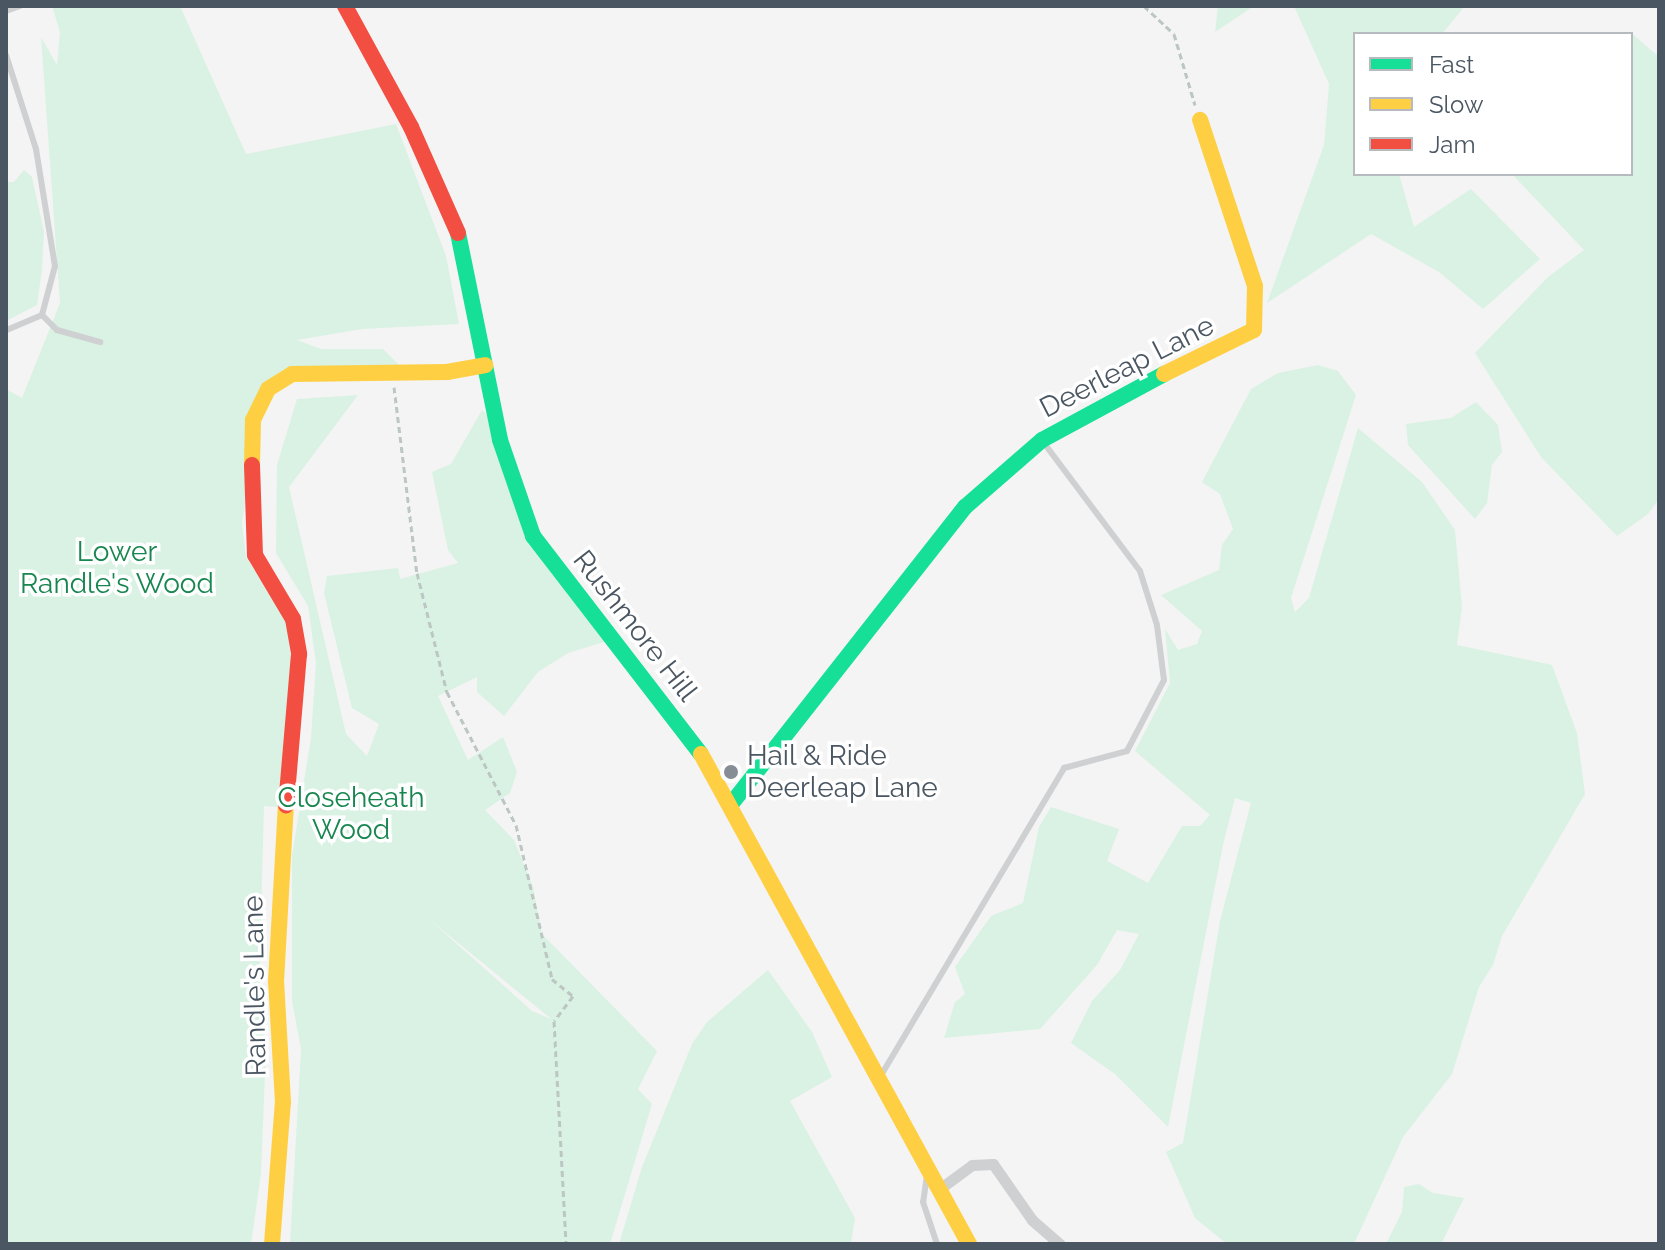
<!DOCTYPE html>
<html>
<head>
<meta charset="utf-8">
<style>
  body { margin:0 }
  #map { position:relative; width:1665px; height:1250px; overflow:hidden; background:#f4f4f4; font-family:Raleway,sans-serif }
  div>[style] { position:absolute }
  .green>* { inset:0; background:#d9f2e3 }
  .path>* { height:3px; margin-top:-1.5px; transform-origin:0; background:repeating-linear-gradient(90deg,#bcc7c4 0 6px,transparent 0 10px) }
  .lane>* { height:6px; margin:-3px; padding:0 3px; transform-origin:3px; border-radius:3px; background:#ced0d2 }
  .street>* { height:11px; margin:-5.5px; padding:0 5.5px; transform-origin:5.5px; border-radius:5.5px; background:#ced0d2 }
  .fast>* { height:16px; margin:-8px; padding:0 8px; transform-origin:8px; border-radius:8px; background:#16e098 }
  .slow>* { height:16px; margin:-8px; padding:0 8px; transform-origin:8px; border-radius:8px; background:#ffcf43 }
  .jam>* { height:16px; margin:-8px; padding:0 8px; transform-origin:8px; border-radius:8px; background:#f24e42 }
  .dots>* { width:22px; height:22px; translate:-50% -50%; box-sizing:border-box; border:4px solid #fff; border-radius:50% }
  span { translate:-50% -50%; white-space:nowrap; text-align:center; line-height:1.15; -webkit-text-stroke:7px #fff; paint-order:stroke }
  .street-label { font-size:28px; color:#4a5661 }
  .park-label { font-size:28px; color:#17864f }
  .poi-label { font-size:28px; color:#4a5661 }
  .left { translate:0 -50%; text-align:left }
  .frame { position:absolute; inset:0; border:8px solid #4a5661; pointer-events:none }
  .legend { position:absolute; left:1353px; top:32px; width:280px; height:144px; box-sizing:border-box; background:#fff; border:2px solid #b7bbc0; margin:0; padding:10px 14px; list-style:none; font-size:24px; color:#4a5661 }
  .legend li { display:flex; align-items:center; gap:16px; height:40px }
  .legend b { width:40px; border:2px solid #b7bbc0 }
</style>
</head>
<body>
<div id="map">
  <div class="green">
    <div style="clip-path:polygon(52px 6px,180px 6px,246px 154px,396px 124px,446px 256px,459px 324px,362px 329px,297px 340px,321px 349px,383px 349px,399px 365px,263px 383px,242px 523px,246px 557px,287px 623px,291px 661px,278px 807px,264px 806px,259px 993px,266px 1049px,261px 1173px,251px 1244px,6px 1244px,6px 389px,22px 398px,60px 303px,41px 37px,57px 65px,60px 32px)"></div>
    <div style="clip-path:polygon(1218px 6px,1254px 6px,1215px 32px)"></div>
    <div style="clip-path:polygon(1294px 6px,1465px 6px,1442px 34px,1355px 34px,1355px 174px,1399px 174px,1414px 227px,1471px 189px,1540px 259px,1483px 309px,1439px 272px,1371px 234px,1267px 303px,1324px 145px,1329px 84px)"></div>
    <div style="clip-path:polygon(1629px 31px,1659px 57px,1659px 499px,1648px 514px,1617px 536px,1541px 457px,1475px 353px,1548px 277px,1584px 250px,1512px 174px,1631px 174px)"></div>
    <div style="clip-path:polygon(24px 170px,32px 177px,44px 232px,42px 270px,37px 305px,6px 321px,6px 182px,14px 182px)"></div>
    <div style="clip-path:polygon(1318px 365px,1338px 371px,1356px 395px,1291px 598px,1295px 612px,1309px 598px,1358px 428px,1422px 482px,1455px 530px,1462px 607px,1457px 645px,1552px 665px,1577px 733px,1585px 794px,1502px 936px,1493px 965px,1479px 987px,1452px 1074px,1403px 1137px,1354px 1244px,1227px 1244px,1195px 1218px,1166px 1152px,1183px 1143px,1220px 921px,1251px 803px,1235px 798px,1223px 845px,1168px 1127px,1115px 1074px,1071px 1043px,1092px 1001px,1120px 970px,1139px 934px,1117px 930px,1097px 965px,1040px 1029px,944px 1038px,955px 1002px,965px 994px,955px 967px,991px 916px,1023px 903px,1039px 827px,1051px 807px,1119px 829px,1107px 861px,1148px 883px,1182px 826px,1200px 826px,1210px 815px,1135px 751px,1170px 683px,1165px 629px,1178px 650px,1197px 644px,1202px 631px,1161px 595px,1219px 570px,1222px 545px,1233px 529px,1220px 494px,1202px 482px,1251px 389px,1278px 373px)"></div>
    <div style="clip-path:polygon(evenodd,358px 395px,289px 487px,346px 734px,367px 756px,379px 724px,352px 708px,324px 593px,327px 576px,398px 568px,400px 579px,458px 563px,448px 550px,432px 472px,451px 464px,482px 410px,491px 419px,530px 541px,607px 641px,568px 653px,538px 672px,504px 716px,477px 692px,477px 677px,438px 696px,468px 760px,503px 737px,517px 772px,510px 793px,485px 810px,514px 840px,533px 887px,542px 934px,657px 1051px,638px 1089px,652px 1104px,610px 1244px,290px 1244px,301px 1049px,292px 1001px,292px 856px,311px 738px,316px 663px,308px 606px,276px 553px,277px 465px,297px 399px,358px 395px,430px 920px,550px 1018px,551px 1019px,532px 1011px,430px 920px)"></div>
    <div style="clip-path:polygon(1476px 402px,1498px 425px,1502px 452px,1492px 465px,1487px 503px,1475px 519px,1408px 445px,1406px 424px,1451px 418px)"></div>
    <div style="clip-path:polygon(768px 970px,812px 1032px,832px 1077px,790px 1101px,855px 1218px,851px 1244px,619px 1244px,642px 1167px,692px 1044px,707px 1022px)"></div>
    <div style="clip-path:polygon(1419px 1184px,1433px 1193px,1464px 1198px,1441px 1244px,1386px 1244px,1402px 1212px,1404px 1187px)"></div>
  </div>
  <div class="path">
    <div style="left:1144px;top:6px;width:41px;rotate:43deg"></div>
    <div style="left:1174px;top:34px;width:74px;rotate:73.5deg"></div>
    <div style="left:394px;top:387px;width:187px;rotate:83deg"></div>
    <div style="left:417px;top:573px;width:123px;rotate:75.9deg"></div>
    <div style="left:447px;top:692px;width:150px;rotate:62.6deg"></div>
    <div style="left:516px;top:825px;width:158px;rotate:76.8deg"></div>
    <div style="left:552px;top:979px;width:27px;rotate:39deg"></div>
    <div style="left:573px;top:996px;width:31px;rotate:127deg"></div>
    <div style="left:554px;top:1021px;width:223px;rotate:86.9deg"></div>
  </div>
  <div class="lane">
    <div style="left:6px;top:11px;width:15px;rotate:-20deg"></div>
    <div style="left:6px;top:55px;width:99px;rotate:72.3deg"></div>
    <div style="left:36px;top:149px;width:119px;rotate:80.8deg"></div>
    <div style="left:55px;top:266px;width:51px;rotate:104.9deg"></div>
    <div style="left:42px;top:315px;width:39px;rotate:157deg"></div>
    <div style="left:42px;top:315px;width:21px;rotate:45deg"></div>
    <div style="left:57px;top:330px;width:45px;rotate:15.6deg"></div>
    <div style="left:880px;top:1077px;width:360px;rotate:-59.2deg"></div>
    <div style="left:1064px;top:768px;width:65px;rotate:-15.1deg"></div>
    <div style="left:1127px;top:751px;width:80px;rotate:-62.5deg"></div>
    <div style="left:1164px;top:680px;width:55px;rotate:-97.3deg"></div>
    <div style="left:1157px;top:625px;width:57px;rotate:-107.5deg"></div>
    <div style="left:1140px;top:571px;width:160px;rotate:-126.9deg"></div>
    <div style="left:927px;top:1175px;width:27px;rotate:98deg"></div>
    <div style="left:923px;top:1202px;width:44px;rotate:71.6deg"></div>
  </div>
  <div class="street">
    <div style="left:938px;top:1190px;width:42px;rotate:-36.3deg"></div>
    <div style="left:972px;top:1165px;width:21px;rotate:-3deg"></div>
    <div style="left:993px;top:1164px;width:68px;rotate:55.1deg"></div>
    <div style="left:1032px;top:1220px;width:37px;rotate:41deg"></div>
  </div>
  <div class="fast">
    <div style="left:458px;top:233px;width:211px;rotate:78.5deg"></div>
    <div style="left:500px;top:440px;width:102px;rotate:71deg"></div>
    <div style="left:533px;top:536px;width:275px;rotate:52.4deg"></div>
    <div style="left:732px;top:803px;width:377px;rotate:-51.8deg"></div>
    <div style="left:965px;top:507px;width:102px;rotate:-41deg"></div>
    <div style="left:1042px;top:440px;width:139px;rotate:-28.4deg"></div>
  </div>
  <div class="slow">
    <div style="left:1164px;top:374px;width:100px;rotate:-26.1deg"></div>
    <div style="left:1254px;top:330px;width:44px;rotate:-88.7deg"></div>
    <div style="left:1255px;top:286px;width:175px;rotate:-108.3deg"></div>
    <div style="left:252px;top:465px;width:45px;rotate:-88.7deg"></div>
    <div style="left:253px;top:420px;width:34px;rotate:-64deg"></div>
    <div style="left:268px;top:389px;width:28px;rotate:-32deg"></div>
    <div style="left:292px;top:374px;width:155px;rotate:-0.7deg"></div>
    <div style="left:447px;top:372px;width:39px;rotate:-10deg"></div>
    <div style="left:701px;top:754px;width:559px;rotate:61.32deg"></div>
    <div style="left:272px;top:1244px;width:142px;rotate:-85.6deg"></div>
    <div style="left:283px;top:1102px;width:120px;rotate:-93.3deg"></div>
    <div style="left:276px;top:982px;width:177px;rotate:-86.8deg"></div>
  </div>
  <div class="jam">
    <div style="left:345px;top:6px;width:138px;rotate:61.4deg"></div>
    <div style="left:411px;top:127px;width:116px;rotate:66.1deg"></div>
    <div style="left:252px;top:465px;width:90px;rotate:88.1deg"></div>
    <div style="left:255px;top:555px;width:74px;rotate:59.3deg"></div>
    <div style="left:293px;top:619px;width:36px;rotate:80deg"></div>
    <div style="left:299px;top:654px;width:152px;rotate:94.9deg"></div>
  </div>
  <div class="dots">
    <div style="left:731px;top:772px;background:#868d94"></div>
  </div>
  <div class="street-label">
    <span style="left:1127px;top:367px;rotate:-27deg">Deerleap Lane</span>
    <span style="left:635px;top:626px;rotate:52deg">Rushmore Hill</span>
    <span style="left:255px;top:986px;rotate:-91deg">Randle's Lane</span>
  </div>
  <div class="park-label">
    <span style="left:117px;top:568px">Lower<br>Randle's Wood</span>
    <span style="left:351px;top:814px">Closeheath<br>Wood</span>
  </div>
  <div class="poi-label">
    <span class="left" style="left:747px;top:772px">Hail &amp; Ride<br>Deerleap Lane</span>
  </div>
  <div class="frame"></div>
  <ul class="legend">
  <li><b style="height:10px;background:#16e098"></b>Fast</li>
  <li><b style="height:10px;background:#ffcf43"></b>Slow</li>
  <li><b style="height:10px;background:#f24e42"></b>Jam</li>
  </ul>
</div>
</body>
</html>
